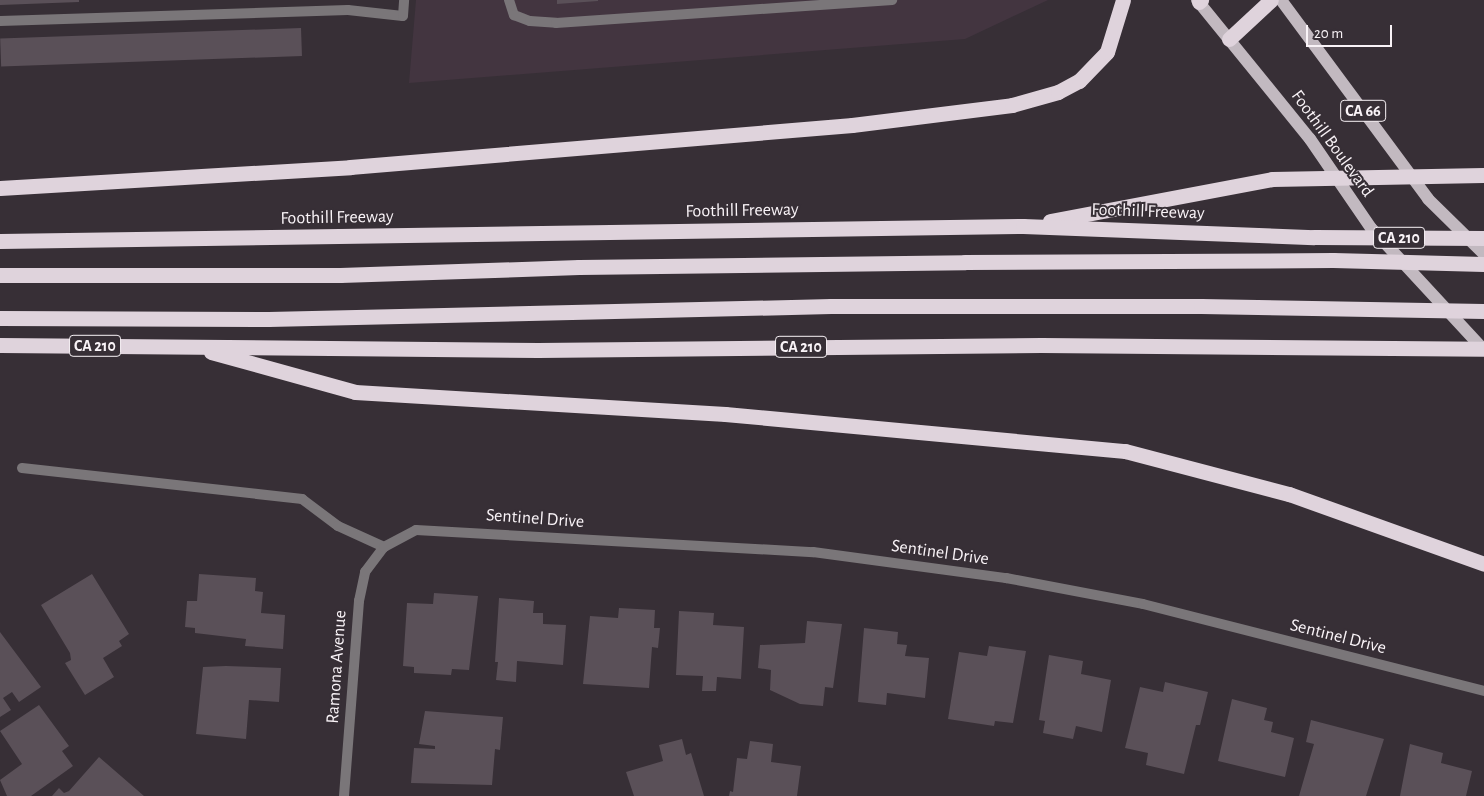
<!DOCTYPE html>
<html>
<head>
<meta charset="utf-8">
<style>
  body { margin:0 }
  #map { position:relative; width:1484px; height:796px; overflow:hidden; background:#372f36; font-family:"Alegreya Sans",sans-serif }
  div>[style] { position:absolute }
  .built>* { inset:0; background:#433540 }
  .building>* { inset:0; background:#5a5058; transform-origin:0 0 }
  .lane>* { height:10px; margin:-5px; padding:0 5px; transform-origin:5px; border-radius:5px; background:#7a7679 }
  .street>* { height:10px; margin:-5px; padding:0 5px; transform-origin:5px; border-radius:5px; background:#7a7679 }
  .primary>* { height:12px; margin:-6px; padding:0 6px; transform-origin:6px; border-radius:6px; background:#c2b9c0 }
  .highway>* { height:15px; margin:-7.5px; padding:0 7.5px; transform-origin:7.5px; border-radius:7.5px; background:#dfd3dc }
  span { translate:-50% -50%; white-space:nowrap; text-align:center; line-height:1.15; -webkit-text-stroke:4px #372f36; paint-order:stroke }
  .shield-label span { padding:1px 4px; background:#372f36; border:1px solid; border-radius:4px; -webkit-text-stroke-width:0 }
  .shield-label { font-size:16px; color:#f9f3f7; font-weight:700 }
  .street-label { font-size:18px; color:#f9f3f7 }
  .scale { position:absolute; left:1306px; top:25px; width:86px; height:22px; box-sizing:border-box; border:2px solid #f9f3f7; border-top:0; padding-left:6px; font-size:15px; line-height:18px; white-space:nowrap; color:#f9f3f7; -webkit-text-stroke:4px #372f36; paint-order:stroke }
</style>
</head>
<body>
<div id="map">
  <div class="built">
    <div style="clip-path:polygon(416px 0,1048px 0,965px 39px,409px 83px)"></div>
  </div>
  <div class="building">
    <div style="clip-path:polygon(0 0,79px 0,79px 2px,0 5px)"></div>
    <div style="clip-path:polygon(557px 0,598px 0,598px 1px,557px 4px)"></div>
    <div style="left:301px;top:28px;width:28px;height:301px;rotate:88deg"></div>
    <div style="clip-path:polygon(92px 574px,129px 634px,119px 641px,122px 646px,103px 658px,114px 677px,85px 695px,65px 663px,71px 660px,70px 653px,41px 605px)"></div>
    <div style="clip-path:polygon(199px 574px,256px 578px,255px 591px,263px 592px,261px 613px,285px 615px,283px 649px,245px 646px,246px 639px,195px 633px,195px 628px,185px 627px,187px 601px,197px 601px)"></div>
    <div style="clip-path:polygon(434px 593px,478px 596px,469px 670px,452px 669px,451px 675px,414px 673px,414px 667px,403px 666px,407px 603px,433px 604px)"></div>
    <div style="clip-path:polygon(499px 598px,534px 601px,533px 613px,543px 613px,543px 624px,566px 625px,563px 665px,517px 661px,516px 682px,496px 680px,498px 662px,495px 662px)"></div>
    <div style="clip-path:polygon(619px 608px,655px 610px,654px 628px,660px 628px,658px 648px,652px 647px,649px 688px,583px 684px,590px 616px,618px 618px)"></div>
    <div style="clip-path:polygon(679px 611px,714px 613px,713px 625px,744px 627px,741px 679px,717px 677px,716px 691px,702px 691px,703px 676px,676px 675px)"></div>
    <div style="clip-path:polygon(807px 621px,842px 624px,833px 688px,825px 687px,823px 706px,800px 704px,770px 690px,771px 670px,758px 668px,760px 645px,805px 643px)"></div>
    <div style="clip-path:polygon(864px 628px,898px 632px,897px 644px,907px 645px,905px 656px,929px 658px,925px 698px,887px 693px,886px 705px,858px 702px)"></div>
    <div style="clip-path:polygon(0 632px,41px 687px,19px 702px,12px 692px,3px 698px,11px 710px,0 717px)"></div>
    <div style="clip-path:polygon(989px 646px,1026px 651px,1013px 723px,995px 721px,994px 726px,948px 719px,959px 652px,987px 656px)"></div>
    <div style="clip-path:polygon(1049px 655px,1083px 661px,1081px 674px,1111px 680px,1102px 732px,1076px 726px,1073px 739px,1043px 733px,1045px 721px,1039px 720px)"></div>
    <div style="clip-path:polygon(226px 666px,281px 668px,279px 702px,249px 700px,246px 739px,196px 734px,203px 667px)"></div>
    <div style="clip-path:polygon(1165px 682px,1208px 692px,1200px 725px,1196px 725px,1184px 774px,1146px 765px,1148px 753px,1125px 748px,1140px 687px,1163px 692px)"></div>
    <div style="clip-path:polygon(1232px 699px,1267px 708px,1264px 720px,1273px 722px,1271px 732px,1294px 738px,1285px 777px,1218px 761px)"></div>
    <div style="clip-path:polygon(39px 705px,69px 746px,62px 751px,73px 766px,31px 796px,7px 796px,0 780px,22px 764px,0 731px)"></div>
    <div style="clip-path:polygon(425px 711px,503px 717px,500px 750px,495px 749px,492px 785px,411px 783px,414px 748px,435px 749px,435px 746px,419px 744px)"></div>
    <div style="clip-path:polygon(1311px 720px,1384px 739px,1366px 796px,1299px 796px,1314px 744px,1306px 742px)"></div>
    <div style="clip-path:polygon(682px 739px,686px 755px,691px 753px,704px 796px,634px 796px,626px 772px,663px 761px,659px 745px)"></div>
    <div style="clip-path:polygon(750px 741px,773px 744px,771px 762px,801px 766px,797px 796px,729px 796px,730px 791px,733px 792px,737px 758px,747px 759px)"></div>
    <div style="clip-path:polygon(1410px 744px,1443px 753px,1441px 763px,1472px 771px,1466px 796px,1400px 796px)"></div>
    <div style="clip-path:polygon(99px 757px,144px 796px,52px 796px,59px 788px,64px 793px,69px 791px)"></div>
  </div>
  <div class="lane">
    <div style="left:509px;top:0;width:16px;rotate:72deg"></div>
    <div style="left:514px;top:15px;width:17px;rotate:21deg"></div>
    <div style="left:530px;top:21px;width:26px;rotate:4deg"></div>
    <div style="left:556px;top:23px;width:337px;rotate:-3.9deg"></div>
    <div style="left:0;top:21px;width:348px;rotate:-1.8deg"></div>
    <div style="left:348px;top:10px;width:55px;rotate:6.2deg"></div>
    <div style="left:22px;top:468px;width:282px;rotate:6.3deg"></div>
    <div style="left:302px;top:499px;width:45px;rotate:36.9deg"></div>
    <div style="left:338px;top:526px;width:51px;rotate:24.5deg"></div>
  </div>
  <div class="street">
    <div style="left:403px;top:16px;width:16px;rotate:-86deg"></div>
    <div style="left:344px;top:796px;width:196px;rotate:-85.6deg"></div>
    <div style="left:359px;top:601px;width:30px;rotate:-78deg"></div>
    <div style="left:365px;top:572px;width:31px;rotate:-53deg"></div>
    <div style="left:384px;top:547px;width:36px;rotate:-28deg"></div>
    <div style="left:416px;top:530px;width:398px;rotate:3.2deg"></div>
    <div style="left:813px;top:552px;width:195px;rotate:7.7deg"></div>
    <div style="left:1006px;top:578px;width:139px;rotate:10.7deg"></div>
    <div style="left:1143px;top:604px;width:352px;rotate:14.3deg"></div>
  </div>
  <div class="primary">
    <div style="left:1197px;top:0;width:179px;rotate:50.9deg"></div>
    <div style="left:1310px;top:139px;width:108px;rotate:55.6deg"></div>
    <div style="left:1371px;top:228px;width:166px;rotate:47.2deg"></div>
    <div style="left:1281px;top:0;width:247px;rotate:53.5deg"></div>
    <div style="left:1428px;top:199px;width:78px;rotate:44.5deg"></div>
  </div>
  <div class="highway">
    <div style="left:1199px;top:2px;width:3px;rotate:-45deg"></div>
    <div style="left:1229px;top:39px;width:57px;rotate:-42.9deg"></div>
    <div style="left:0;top:188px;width:351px;rotate:-3.4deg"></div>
    <div style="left:350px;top:167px;width:504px;rotate:-4.78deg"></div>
    <div style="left:852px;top:125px;width:161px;rotate:-7.1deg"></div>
    <div style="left:1012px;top:105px;width:48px;rotate:-15.8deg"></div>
    <div style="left:1058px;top:92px;width:24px;rotate:-28deg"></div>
    <div style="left:1079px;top:81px;width:40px;rotate:-46deg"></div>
    <div style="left:1107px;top:52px;width:54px;rotate:-72.9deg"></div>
    <div style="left:1050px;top:221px;width:226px;rotate:-10.7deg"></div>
    <div style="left:1272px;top:179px;width:212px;rotate:-1.1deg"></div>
    <div style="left:0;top:241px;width:1023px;rotate:-0.84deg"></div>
    <div style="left:1023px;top:226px;width:291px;rotate:2.2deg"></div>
    <div style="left:1314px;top:237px;width:170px;rotate:0.3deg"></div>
    <div style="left:0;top:275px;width:340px"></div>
    <div style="left:340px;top:275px;width:239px;rotate:-1.9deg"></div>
    <div style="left:579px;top:267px;width:386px;rotate:-0.7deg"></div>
    <div style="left:965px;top:262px;width:368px;rotate:-0.3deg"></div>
    <div style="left:1333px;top:260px;width:151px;rotate:1.5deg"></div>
    <div style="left:0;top:318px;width:268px;rotate:0.2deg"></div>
    <div style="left:268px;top:319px;width:563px;rotate:-1.32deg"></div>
    <div style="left:831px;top:306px;width:370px"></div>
    <div style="left:1201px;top:306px;width:283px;rotate:1deg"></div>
    <div style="left:0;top:345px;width:538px;rotate:0.53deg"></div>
    <div style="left:538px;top:350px;width:503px;rotate:-0.57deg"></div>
    <div style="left:1041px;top:345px;width:443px;rotate:0.5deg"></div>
    <div style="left:211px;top:352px;width:149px;rotate:15.5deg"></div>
    <div style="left:355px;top:392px;width:371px;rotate:3.4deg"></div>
    <div style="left:725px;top:414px;width:402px;rotate:5.3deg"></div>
    <div style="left:1125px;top:451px;width:170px;rotate:14.7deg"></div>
    <div style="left:1289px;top:494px;width:207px;rotate:19.7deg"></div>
  </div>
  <div class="shield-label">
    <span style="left:1363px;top:111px">CA 66</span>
    <span style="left:1399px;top:238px">CA 210</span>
    <span style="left:95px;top:346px">CA 210</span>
    <span style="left:801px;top:347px">CA 210</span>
  </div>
  <div class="street-label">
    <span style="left:1332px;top:144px;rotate:54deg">Foothill Boulevard</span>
    <span style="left:742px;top:211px;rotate:-1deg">Foothill Freeway</span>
    <span style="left:1148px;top:212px;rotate:2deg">Foothill Freeway</span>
    <span style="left:337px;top:218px;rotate:-1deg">Foothill Freeway</span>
    <span style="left:535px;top:519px;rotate:4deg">Sentinel Drive</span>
    <span style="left:940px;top:553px;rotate:8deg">Sentinel Drive</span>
    <span style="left:1338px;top:637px;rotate:14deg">Sentinel Drive</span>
    <span style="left:337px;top:667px;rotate:-86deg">Ramona Avenue</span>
  </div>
  <div class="scale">20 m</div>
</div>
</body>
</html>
